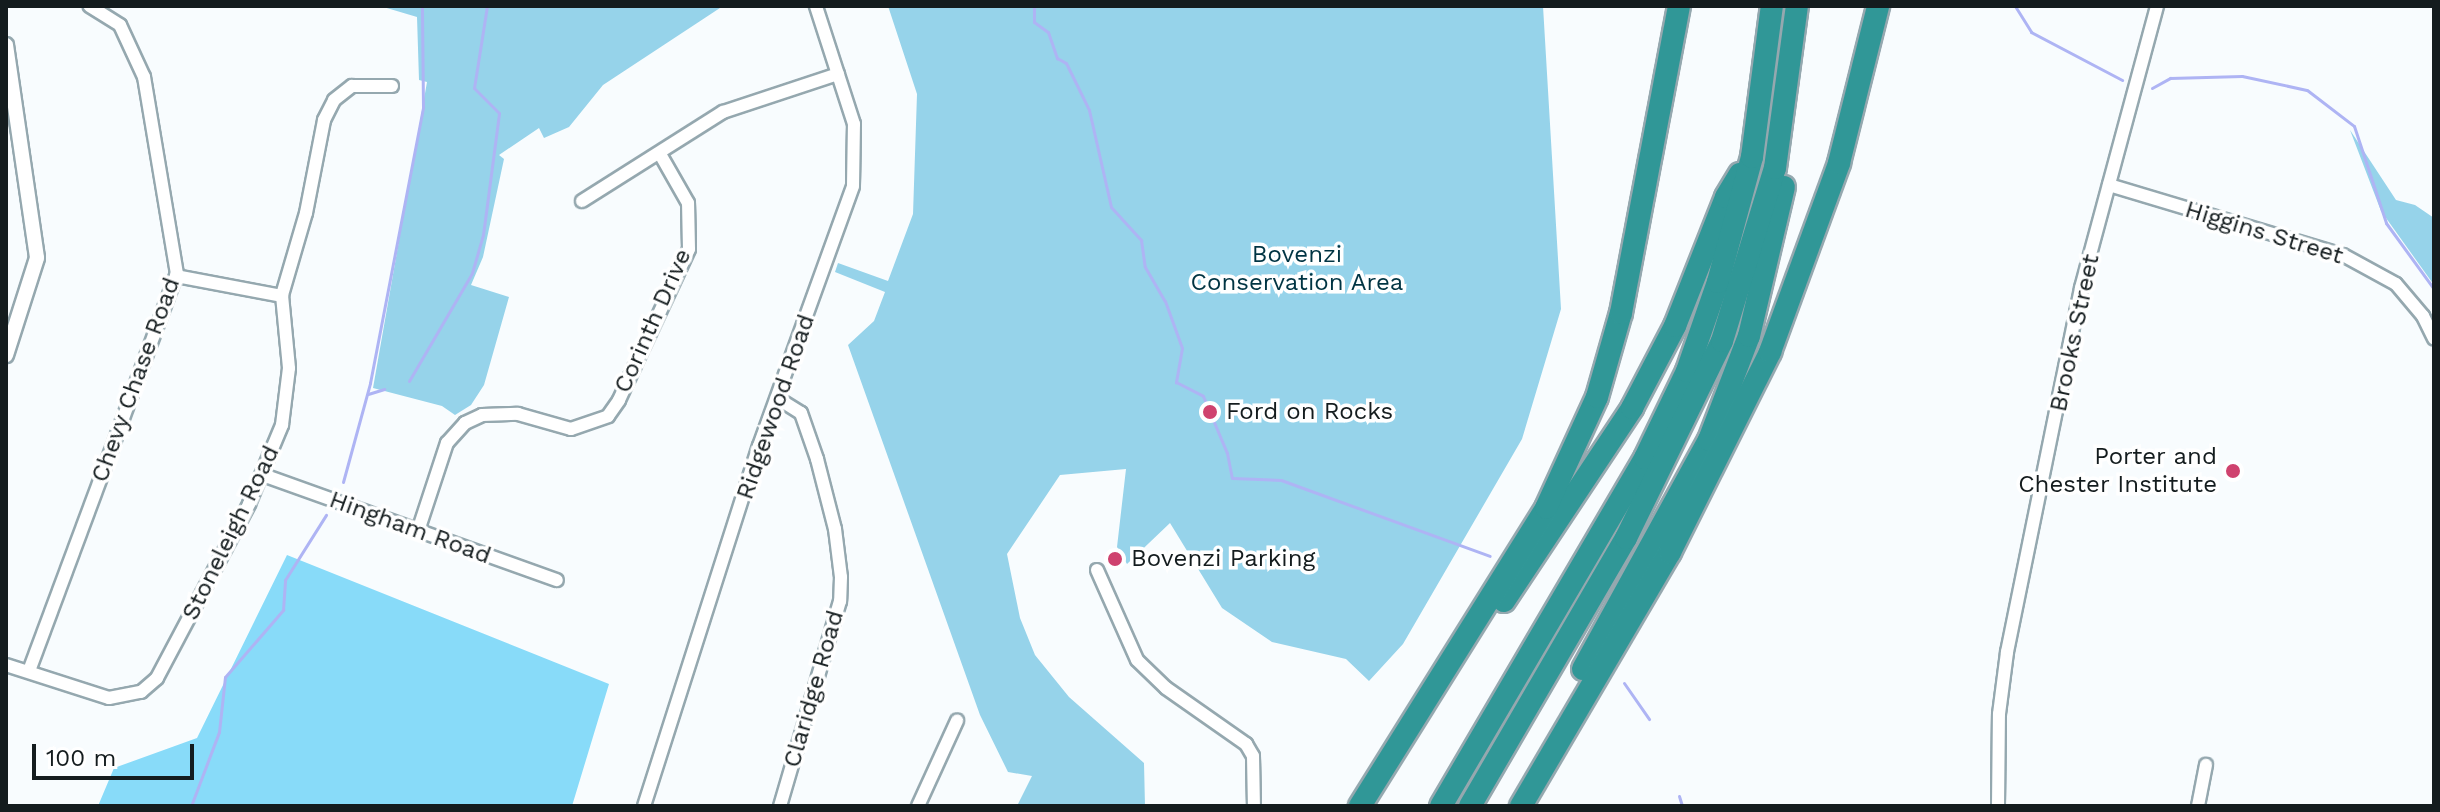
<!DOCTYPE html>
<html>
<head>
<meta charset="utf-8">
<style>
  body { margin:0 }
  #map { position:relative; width:2440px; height:812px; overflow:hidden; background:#f8fcfe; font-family:"Work Sans",sans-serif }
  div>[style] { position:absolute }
  .green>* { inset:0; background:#96d3ea }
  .forest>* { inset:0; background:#88dbf9 }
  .stream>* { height:3px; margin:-1.5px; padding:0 1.5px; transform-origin:1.5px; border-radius:1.5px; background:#aeb4f4 }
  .roads { filter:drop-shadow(2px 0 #95a8af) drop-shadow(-2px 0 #95a8af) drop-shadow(0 2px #95a8af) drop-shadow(0 -2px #95a8af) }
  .minor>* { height:12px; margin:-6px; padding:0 6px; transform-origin:6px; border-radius:6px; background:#fff }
  .tertiary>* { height:14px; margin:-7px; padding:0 7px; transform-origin:7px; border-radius:7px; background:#fff }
  .motorway>* { height:22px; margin:-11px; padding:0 11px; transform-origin:11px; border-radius:11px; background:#309797 }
  .dots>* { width:22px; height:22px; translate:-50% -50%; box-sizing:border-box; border:4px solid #fff; border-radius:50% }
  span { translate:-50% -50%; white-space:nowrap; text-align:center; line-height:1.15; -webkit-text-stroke:7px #fff; paint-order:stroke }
  .street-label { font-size:24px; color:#141c1e }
  .park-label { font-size:24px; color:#003443 }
  .poi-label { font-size:24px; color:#141c1e }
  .left { translate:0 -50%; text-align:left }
  .right { translate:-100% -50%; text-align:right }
  .frame { position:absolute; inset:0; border:8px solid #141c1e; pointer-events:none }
  .scale { position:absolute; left:32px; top:744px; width:162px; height:36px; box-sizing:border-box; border:4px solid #141c1e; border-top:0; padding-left:10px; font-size:24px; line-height:28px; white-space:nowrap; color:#141c1e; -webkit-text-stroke:6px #fff; paint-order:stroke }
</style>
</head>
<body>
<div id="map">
  <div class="green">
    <div style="clip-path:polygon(380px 6px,723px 6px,603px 85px,569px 127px,544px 138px,539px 128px,499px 155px,504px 159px,483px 257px,471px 285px,509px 297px,484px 385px,471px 405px,455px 415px,442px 406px,373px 388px,427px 82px,419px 80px,417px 17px)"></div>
    <div style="clip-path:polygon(888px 6px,1543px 6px,1561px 309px,1522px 439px,1403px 644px,1369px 681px,1346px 659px,1272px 642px,1222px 608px,1170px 523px,1127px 564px,1117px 547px,1126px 469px,1060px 475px,1007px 554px,1020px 618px,1035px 655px,1069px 697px,1144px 763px,1145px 806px,1017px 806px,1032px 776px,1008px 772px,980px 715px,848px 345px,874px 321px,885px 292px,835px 272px,838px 263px,888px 281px,913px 214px,917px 94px)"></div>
    <div style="clip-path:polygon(2350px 130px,2396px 200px,2415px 205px,2434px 218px,2434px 285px,2381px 211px)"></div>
  </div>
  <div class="forest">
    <div style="clip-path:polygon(287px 555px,609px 684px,572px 806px,98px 806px,114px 768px,197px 738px)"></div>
  </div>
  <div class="stream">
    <div style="left:1034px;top:6px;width:16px;rotate:90deg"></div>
    <div style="left:1034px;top:22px;width:17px;rotate:36deg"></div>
    <div style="left:1048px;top:32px;width:28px;rotate:71deg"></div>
    <div style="left:1057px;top:58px;width:10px;rotate:29deg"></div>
    <div style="left:1066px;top:63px;width:52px;rotate:63.9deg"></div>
    <div style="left:1089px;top:110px;width:99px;rotate:77.2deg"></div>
    <div style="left:1111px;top:207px;width:45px;rotate:47.7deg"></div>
    <div style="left:1141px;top:240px;width:27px;rotate:82deg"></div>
    <div style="left:1145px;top:267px;width:39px;rotate:60deg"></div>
    <div style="left:1165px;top:301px;width:50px;rotate:70.1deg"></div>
    <div style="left:1182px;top:348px;width:35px;rotate:100deg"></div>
    <div style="left:1176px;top:382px;width:30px;rotate:27deg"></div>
    <div style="left:1203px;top:396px;width:62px;rotate:67.2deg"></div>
    <div style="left:1227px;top:453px;width:25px;rotate:79deg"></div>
    <div style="left:1232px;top:478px;width:49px;rotate:2.3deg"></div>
    <div style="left:1281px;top:480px;width:222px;rotate:20deg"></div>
    <div style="left:2015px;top:6px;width:31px;rotate:58deg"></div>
    <div style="left:2031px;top:32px;width:103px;rotate:27.8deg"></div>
    <div style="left:2152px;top:88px;width:21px;rotate:-29deg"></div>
    <div style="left:2170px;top:78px;width:72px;rotate:-1.6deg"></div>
    <div style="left:2242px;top:76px;width:66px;rotate:12.2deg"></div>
    <div style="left:2307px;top:90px;width:59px;rotate:37.5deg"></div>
    <div style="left:2354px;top:126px;width:102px;rotate:71.7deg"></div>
    <div style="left:2386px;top:223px;width:82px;rotate:54deg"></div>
    <div style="left:409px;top:381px;width:125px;rotate:-59.7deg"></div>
    <div style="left:472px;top:273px;width:40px;rotate:-74deg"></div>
    <div style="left:483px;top:235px;width:123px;rotate:-82.5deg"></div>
    <div style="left:499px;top:113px;width:35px;rotate:-135deg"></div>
    <div style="left:474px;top:88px;width:83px;rotate:-81deg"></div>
    <div style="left:368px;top:394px;width:17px;rotate:-17deg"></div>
    <div style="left:343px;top:482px;width:103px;rotate:-74.7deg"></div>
    <div style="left:370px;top:383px;width:281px;rotate:-79.1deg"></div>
    <div style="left:423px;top:107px;width:101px;rotate:-90.6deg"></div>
    <div style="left:1624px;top:683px;width:44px;rotate:55.2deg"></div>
    <div style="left:1679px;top:796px;width:10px;rotate:73deg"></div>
    <div style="left:191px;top:806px;width:79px;rotate:-69.3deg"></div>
    <div style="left:219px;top:732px;width:55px;rotate:-83.8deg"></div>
    <div style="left:225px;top:677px;width:89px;rotate:-49.1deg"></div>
    <div style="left:283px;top:610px;width:30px;rotate:-86deg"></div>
    <div style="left:285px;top:580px;width:77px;rotate:-57.8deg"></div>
  </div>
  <div class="roads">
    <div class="minor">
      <div style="left:2109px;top:185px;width:244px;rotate:16.7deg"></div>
      <div style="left:2343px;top:255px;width:60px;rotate:28.7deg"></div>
      <div style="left:2396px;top:284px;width:42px;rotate:49.8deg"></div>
      <div style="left:2423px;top:316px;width:25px;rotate:64deg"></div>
      <div style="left:582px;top:201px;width:167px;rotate:-32.3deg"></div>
      <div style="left:723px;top:112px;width:121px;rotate:-18.3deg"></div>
      <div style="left:176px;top:276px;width:108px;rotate:10.7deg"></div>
      <div style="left:777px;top:398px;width:28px;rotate:32deg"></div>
      <div style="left:801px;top:413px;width:49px;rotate:70.8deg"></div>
      <div style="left:817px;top:459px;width:72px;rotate:75.6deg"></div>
      <div style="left:835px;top:529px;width:48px;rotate:82.9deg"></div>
      <div style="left:841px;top:577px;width:24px;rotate:92deg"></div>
      <div style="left:840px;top:601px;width:214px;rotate:106.3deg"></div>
      <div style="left:263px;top:475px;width:312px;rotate:19.7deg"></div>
      <div style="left:418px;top:531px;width:93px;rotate:-71.8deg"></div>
      <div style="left:447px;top:443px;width:27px;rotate:-48deg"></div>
      <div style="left:465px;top:423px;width:19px;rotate:-25deg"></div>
      <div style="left:482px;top:415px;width:36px;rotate:-2deg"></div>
      <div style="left:518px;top:414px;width:55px;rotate:15.8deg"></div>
      <div style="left:571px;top:429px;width:39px;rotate:-19deg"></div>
      <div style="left:608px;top:416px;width:19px;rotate:-55deg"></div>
      <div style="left:619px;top:400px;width:166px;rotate:-65.1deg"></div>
      <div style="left:689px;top:249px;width:46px;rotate:-91.2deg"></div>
      <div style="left:688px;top:203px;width:56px;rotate:-119.7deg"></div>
      <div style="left:1097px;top:570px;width:98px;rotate:66deg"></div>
      <div style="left:1137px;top:660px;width:40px;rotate:44deg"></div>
      <div style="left:1166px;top:688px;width:98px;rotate:35deg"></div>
      <div style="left:1246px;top:744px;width:14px;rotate:60deg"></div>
      <div style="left:1253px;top:756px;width:50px;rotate:88.9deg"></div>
      <div style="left:6px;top:665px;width:108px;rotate:17.8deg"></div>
      <div style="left:109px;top:698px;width:33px;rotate:-11deg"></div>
      <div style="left:141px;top:692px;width:21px;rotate:-41deg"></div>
      <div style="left:157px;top:678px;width:197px;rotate:-62.1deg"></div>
      <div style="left:249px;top:504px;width:86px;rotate:-67.3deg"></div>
      <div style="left:282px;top:425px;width:57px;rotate:-83deg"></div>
      <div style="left:289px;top:368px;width:73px;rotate:-95.5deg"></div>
      <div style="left:282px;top:295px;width:85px;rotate:-73.7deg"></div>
      <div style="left:306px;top:213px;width:95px;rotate:-79deg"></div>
      <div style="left:324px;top:120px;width:22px;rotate:-63deg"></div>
      <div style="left:334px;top:100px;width:23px;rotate:-38deg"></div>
      <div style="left:352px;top:86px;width:40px"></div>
      <div style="left:29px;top:671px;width:424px;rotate:-69.6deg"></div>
      <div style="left:177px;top:274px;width:200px;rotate:-99.5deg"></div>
      <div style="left:144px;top:77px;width:57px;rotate:-114.8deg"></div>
      <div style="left:120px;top:25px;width:36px;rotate:-148deg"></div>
      <div style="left:644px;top:806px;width:378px;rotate:-72.3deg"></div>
      <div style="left:759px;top:446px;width:276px;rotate:-70.1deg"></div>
      <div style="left:853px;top:186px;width:62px;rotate:-89.1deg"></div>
      <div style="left:854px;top:124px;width:124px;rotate:-107.9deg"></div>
      <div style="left:918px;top:806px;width:94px;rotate:-65.4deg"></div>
      <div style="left:1998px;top:806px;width:92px;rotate:-89.4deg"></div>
      <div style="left:1999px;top:714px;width:63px;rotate:-82.6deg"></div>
      <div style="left:2007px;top:652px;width:371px;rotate:-78.5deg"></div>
      <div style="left:2081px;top:288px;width:292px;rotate:-74.9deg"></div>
      <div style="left:2198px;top:806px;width:42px;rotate:-79deg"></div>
    </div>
    <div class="tertiary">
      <div style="left:6px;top:45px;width:215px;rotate:81.7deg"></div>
      <div style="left:37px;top:258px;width:102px;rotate:107.7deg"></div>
    </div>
    <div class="motorway">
      <div style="left:1504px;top:601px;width:232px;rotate:-56.4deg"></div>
      <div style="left:1632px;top:408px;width:93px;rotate:-62.3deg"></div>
      <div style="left:1675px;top:326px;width:139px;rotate:-68.4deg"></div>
      <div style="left:1726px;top:197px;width:27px;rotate:-59deg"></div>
      <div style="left:1583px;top:669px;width:261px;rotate:-61.2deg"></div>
      <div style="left:1709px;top:440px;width:111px;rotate:-69deg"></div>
      <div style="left:1749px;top:336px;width:153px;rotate:-76.8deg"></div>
      <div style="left:1360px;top:806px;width:351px;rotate:-58deg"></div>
      <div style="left:1546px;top:508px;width:122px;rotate:-65.3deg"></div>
      <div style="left:1597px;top:397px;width:87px;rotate:-74.1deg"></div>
      <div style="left:1621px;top:313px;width:312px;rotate:-79.3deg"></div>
      <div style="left:1441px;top:806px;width:403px;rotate:-59.6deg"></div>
      <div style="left:1645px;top:458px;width:97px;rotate:-64.2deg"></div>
      <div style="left:1687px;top:371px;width:94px;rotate:-70.8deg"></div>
      <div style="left:1718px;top:282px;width:130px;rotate:-74.8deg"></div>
      <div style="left:1752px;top:157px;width:152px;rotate:-82.5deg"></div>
      <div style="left:1470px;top:806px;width:310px;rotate:-59.8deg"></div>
      <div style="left:1626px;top:538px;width:219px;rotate:-64deg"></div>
      <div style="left:1722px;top:341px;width:181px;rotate:-73deg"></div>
      <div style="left:1775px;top:168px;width:163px;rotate:-82.3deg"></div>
      <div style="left:1521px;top:806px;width:294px;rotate:-59.6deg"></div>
      <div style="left:1670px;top:552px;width:224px;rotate:-63.4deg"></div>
      <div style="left:1770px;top:352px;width:201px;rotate:-69.9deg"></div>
      <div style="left:1839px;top:163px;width:162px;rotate:-76deg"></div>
    </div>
  </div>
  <div class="dots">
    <div style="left:1210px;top:412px;background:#cf426e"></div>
    <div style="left:2233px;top:471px;background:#cf426e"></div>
    <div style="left:1115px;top:559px;background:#cf426e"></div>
  </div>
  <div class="street-label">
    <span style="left:2264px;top:233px;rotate:17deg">Higgins Street</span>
    <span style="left:653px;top:321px;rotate:-66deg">Corinth Drive</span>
    <span style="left:2075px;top:333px;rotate:-78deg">Brooks Street</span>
    <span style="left:136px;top:380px;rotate:-70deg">Chevy Chase Road</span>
    <span style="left:776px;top:407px;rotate:-71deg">Ridgewood Road</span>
    <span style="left:410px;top:528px;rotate:20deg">Hingham Road</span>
    <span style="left:231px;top:533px;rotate:-64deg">Stoneleigh Road</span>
    <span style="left:814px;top:689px;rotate:-74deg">Claridge Road</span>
  </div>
  <div class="park-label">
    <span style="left:1297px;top:269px">Bovenzi<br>Conservation Area</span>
  </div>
  <div class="poi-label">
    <span class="left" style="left:1226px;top:412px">Ford on Rocks</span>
    <span class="right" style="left:2217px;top:471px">Porter and<br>Chester Institute</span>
    <span class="left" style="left:1131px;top:559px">Bovenzi Parking</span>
  </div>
  <div class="frame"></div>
  <div class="scale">100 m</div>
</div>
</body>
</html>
